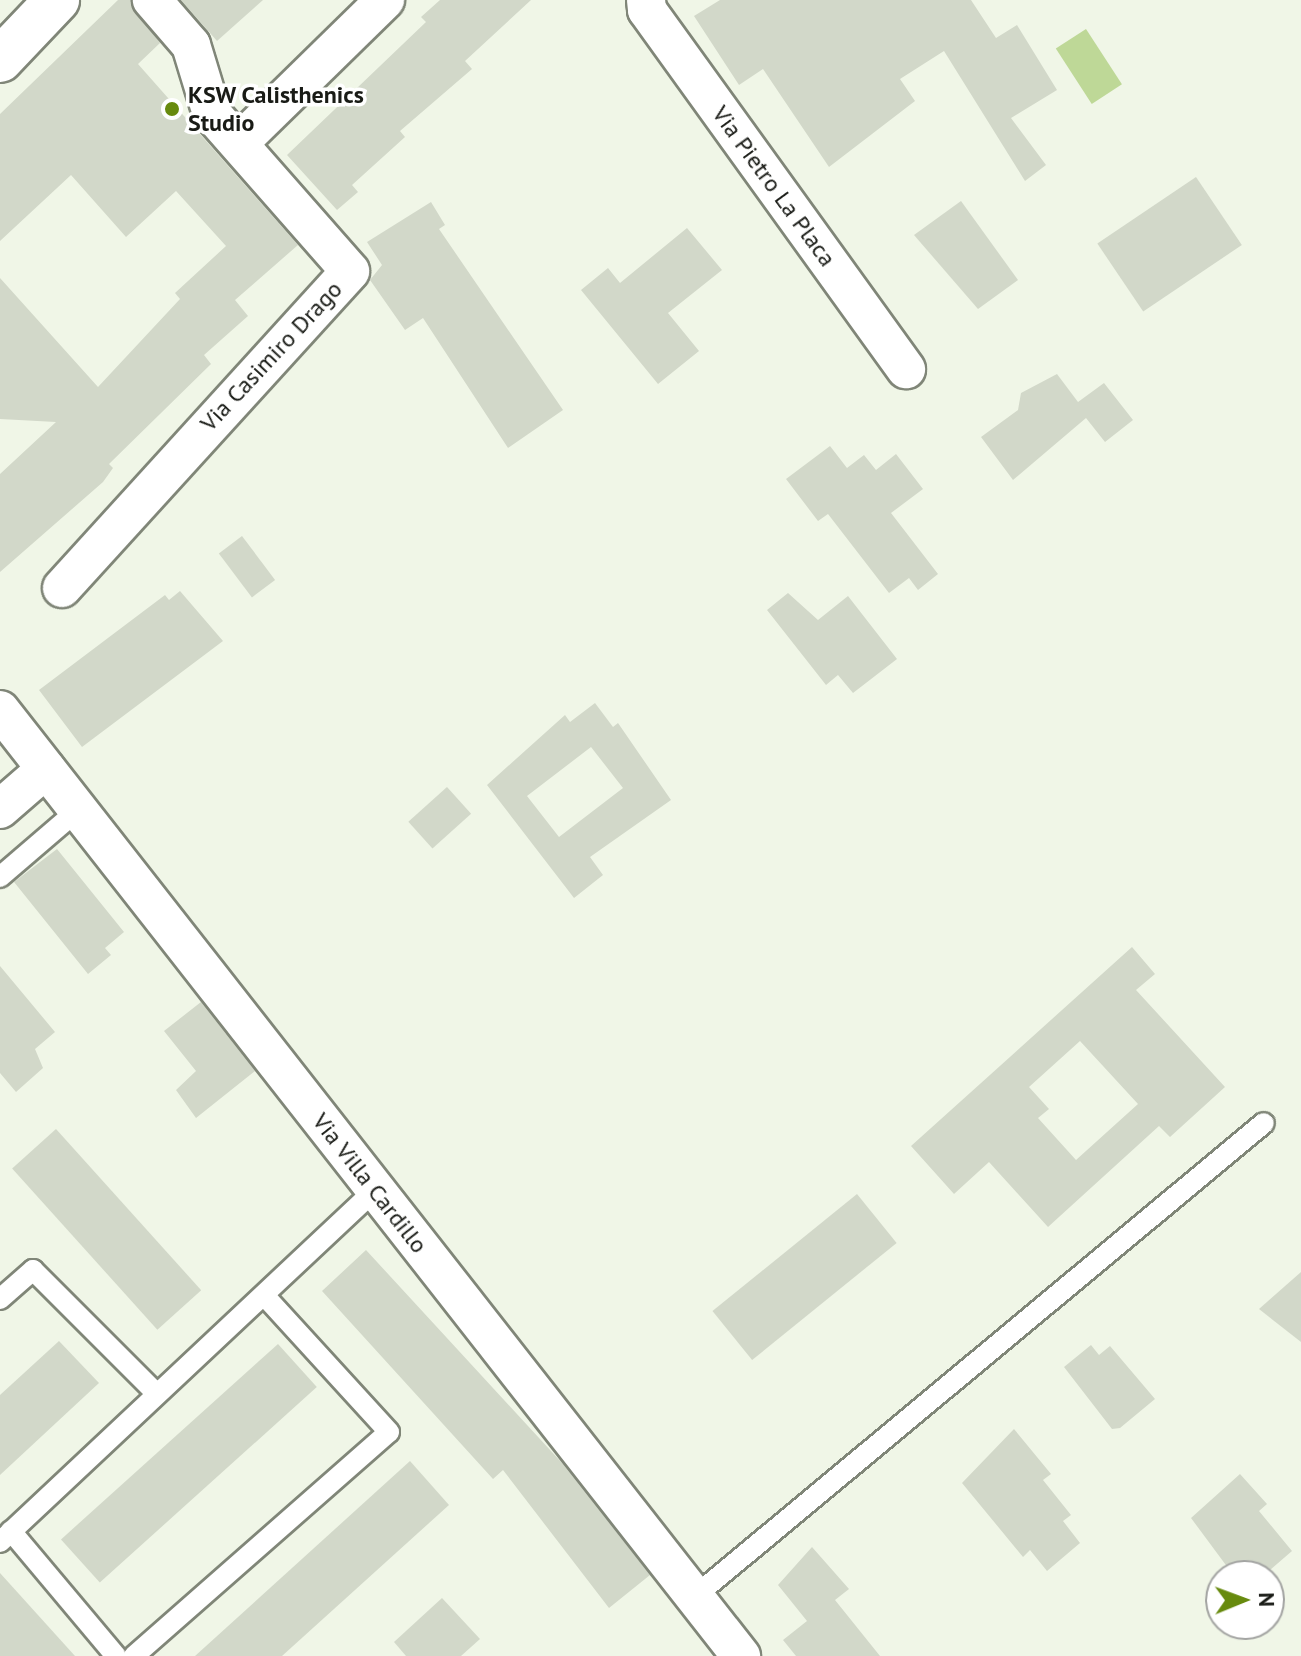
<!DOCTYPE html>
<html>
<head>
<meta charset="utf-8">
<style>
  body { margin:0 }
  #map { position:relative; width:1301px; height:1656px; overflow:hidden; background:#f0f6e7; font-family:"PT Sans",sans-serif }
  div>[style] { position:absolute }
  .water>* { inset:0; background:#bed897; transform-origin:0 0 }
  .building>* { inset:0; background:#d2d8c9; transform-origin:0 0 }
  .roads { filter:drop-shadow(2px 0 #808678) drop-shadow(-2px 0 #808678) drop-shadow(0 2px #808678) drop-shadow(0 -2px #808678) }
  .service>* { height:20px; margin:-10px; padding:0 10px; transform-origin:10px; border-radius:10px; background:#fff }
  .minor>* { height:38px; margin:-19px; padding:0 19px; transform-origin:19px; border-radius:19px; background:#fff }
  .tertiary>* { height:44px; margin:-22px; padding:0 22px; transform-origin:22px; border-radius:22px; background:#fff }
  .dots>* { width:22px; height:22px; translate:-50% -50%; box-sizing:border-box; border:4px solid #fff; border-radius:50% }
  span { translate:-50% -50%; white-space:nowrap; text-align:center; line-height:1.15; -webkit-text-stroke:7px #fff; paint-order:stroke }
  .poi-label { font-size:24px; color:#191b16; font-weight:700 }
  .left { translate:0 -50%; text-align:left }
  .street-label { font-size:24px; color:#191b16 }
  .north { position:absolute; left:1205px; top:1560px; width:80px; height:80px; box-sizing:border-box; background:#fff; border:2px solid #a3a4a2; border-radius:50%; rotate:89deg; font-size:22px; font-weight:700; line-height:32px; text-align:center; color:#191b16 }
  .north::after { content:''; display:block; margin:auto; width:28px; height:36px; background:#678a0e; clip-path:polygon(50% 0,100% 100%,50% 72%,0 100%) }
</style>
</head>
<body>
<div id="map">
  <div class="water">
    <div style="left:1086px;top:29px;width:66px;height:36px;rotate:57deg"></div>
  </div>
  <div class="building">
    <div style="clip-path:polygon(118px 0,131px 0,160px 43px,138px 64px,298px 245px,235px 300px,248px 316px,204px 355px,211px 364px,109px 464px,113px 468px,103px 482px,0 572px,0 474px,56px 422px,0 419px,0 278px,98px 387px,180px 299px,175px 293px,226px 246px,176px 191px,126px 237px,71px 175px,0 241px,0 114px)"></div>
    <div style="clip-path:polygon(181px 0,263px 0,217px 41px)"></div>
    <div style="clip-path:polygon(440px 0,531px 0,465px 61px,472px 69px,400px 131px,405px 137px,352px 185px,358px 192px,337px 210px,287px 155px,426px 22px,421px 17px)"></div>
    <div style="clip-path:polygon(720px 0,971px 0,996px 38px,1017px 25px,1057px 90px,1011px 118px,1046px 165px,1025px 181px,944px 51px,900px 79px,915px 101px,829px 167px,763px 69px,739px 85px,694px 16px)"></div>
    <div style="left:1196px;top:177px;width:82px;height:119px;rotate:56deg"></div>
    <div style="clip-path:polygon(961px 201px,1018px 280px,978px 309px,914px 235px)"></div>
    <div style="clip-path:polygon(431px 202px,445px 225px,439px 229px,563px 410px,508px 448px,423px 318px,405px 330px,370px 280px,382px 265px,367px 242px)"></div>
    <div style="clip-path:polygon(687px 228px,722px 270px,668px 313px,699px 351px,658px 384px,581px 290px,608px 268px,620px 283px)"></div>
    <div style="clip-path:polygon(1057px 374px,1078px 402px,1104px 383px,1133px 420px,1105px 442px,1086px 418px,1013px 480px,981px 437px,1018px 410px,1021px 393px)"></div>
    <div style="clip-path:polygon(830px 446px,847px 468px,864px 455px,876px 470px,896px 454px,923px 489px,891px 513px,938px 574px,918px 590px,909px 578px,889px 593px,828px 514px,818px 521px,786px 479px)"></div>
    <div style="left:242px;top:536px;width:55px;height:29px;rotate:53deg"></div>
    <div style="clip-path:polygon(180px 591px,223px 641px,82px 747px,39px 690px,165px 595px,169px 600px)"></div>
    <div style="clip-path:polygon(788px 593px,818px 620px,848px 596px,897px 659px,853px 693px,838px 675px,826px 685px,767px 610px)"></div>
    <div style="clip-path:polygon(evenodd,595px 703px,613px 727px,618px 723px,671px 800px,590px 857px,603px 875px,574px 898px,487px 785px,565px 715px,570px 722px,595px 703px,591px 747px,623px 788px,559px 837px,527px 796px,591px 747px)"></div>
    <div style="left:447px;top:787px;width:36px;height:52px;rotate:48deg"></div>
    <div style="clip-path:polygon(57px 849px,124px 932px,105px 948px,111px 955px,88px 974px,14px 882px)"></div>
    <div style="clip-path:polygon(evenodd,1132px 947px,1155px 974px,1136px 990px,1225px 1087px,1170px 1137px,1159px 1126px,1048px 1227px,989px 1162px,954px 1194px,911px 1146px,1132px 947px,1080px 1041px,1138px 1104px,1076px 1160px,1038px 1118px,1049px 1109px,1029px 1087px,1080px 1041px)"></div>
    <div style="clip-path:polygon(0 966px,55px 1032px,35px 1049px,43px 1068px,16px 1092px,0 1073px)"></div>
    <div style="clip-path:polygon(201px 1002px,255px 1071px,196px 1118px,176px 1090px,196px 1071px,164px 1031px)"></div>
    <div style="left:56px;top:1129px;width:217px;height:59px;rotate:48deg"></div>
    <div style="left:857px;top:1194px;width:63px;height:186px;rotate:51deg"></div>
    <div style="clip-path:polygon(366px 1250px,562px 1463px,650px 1575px,609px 1608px,503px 1470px,493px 1479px,322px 1291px)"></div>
    <div style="clip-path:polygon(1301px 1272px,1301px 1342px,1259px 1309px)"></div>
    <div style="clip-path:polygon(59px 1341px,99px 1383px,0 1475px,0 1395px)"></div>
    <div style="left:278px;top:1344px;width:58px;height:292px;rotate:48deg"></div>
    <div style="clip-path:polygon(1091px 1345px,1099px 1355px,1110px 1346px,1155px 1399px,1120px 1428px,1112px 1429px,1064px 1367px)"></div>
    <div style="clip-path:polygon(1014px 1429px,1051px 1474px,1043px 1480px,1071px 1515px,1063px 1521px,1080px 1543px,1047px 1571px,1030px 1550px,1023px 1557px,962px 1483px)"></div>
    <div style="clip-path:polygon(410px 1461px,449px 1505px,282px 1656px,195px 1656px)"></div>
    <div style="clip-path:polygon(1240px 1474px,1267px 1504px,1259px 1511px,1292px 1551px,1263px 1576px,1234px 1576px,1191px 1518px)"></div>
    <div style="clip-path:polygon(812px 1547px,849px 1589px,835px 1600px,880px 1656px,796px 1656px,783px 1640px,807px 1621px,778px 1585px)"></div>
    <div style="clip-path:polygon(0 1573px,75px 1656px,0 1656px)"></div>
    <div style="clip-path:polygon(442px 1598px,480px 1639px,461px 1656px,406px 1656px,394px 1642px)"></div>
  </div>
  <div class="roads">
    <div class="service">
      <div style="left:0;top:877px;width:103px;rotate:-40.7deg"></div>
      <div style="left:0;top:1299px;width:44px;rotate:-41.3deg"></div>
      <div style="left:33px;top:1270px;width:175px;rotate:45deg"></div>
      <div style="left:11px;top:1531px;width:163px;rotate:50deg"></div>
      <div style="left:0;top:1542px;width:516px;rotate:-43.19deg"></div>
      <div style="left:694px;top:1597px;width:741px;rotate:-39.75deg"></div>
      <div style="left:134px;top:1656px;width:339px;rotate:-41.3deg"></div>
      <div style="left:389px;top:1432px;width:185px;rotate:-132.4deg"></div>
    </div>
    <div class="minor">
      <div style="left:646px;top:0;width:10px;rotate:84deg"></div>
      <div style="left:647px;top:10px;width:443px;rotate:54.2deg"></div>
      <div style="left:240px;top:142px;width:203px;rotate:-44.4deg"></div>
      <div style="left:62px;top:588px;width:428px;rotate:-47.7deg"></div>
      <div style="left:350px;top:271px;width:209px;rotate:-131.3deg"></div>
      <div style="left:212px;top:114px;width:72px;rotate:-106.9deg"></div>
      <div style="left:191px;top:45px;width:60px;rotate:-130.9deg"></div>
      <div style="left:0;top:710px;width:1202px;rotate:51.93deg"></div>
      <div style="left:0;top:809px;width:61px;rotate:-41deg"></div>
    </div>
    <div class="tertiary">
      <div style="left:0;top:60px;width:83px;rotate:-46.5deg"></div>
    </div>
  </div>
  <div class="dots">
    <div style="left:172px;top:109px;background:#678a0e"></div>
  </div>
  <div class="poi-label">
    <span class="left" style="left:188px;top:109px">KSW Calisthenics<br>Studio</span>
  </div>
  <div class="street-label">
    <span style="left:774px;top:186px;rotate:54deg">Via Pietro La Placa</span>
    <span style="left:271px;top:356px;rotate:-47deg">Via Casimiro Drago</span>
    <span style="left:370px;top:1183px;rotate:52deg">Via Villa Cardillo</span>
  </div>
  <div class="north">N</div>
</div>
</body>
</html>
